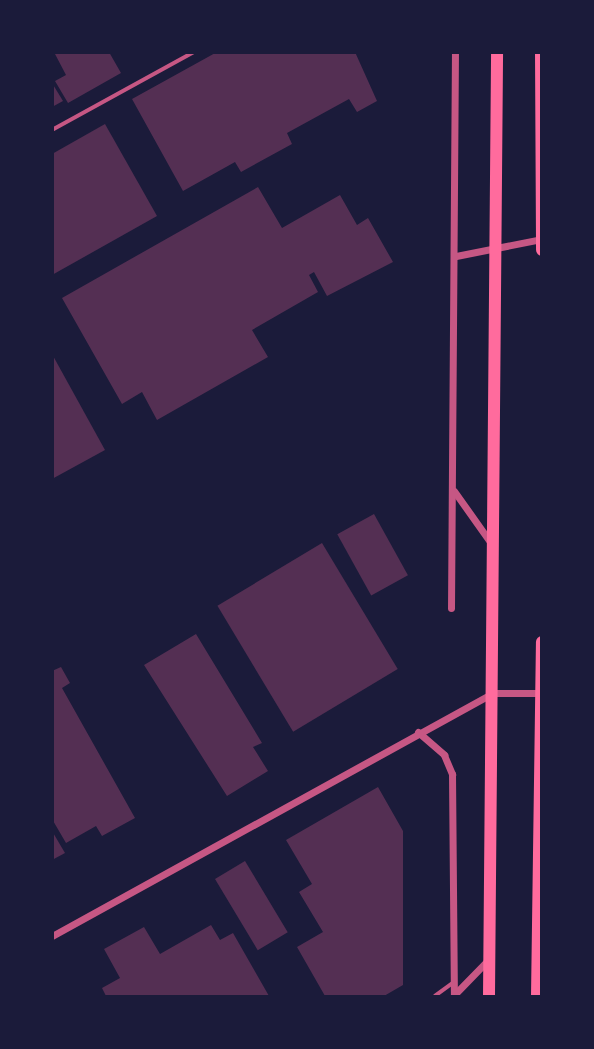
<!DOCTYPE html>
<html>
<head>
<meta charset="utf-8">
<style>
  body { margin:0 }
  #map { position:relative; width:594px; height:1049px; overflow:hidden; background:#1b1b3a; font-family:"Sofia Sans Condensed",sans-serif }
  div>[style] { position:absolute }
  .building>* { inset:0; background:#542f53; transform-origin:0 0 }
  .service>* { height:3.5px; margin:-1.75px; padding:0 1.75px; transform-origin:1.75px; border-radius:1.75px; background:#c65784 }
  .minor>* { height:7px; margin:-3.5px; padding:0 3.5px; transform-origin:3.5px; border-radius:3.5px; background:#c65784 }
  .trunk>* { height:12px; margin:-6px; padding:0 6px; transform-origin:6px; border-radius:6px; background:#ff6b9d }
  span { translate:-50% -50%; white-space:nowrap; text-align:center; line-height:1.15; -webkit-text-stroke:5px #1b1b3a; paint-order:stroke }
  .frame { position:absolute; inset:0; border:54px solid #1b1b3a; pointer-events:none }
</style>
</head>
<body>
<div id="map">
  <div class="building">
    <div style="clip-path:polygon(109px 52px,121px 73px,68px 103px,55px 81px,66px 75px,55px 54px)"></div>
    <div style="clip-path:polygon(217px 52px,355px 52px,377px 101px,357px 112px,349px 99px,287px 133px,292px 144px,241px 172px,235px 162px,183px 191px,132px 99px)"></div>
    <div style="clip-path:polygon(52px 83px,63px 101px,52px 107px)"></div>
    <div style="clip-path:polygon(105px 124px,157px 216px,52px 275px,52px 154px)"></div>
    <div style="clip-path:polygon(258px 187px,282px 228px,340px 195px,357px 225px,368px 218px,393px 262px,327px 296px,314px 272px,309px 275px,318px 292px,252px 330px,268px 357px,157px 420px,142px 392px,122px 404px,62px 298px)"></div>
    <div style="clip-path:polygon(52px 354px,105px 450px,52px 479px)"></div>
    <div style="left:374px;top:514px;width:70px;height:42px;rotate:61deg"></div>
    <div style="left:322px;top:543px;width:147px;height:122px;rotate:59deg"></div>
    <div style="clip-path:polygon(196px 634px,262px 743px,253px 747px,268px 771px,227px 796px,144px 665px)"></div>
    <div style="clip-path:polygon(61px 667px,70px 683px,62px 688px,135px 818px,102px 836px,96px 826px,66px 843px,52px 819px,52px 671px)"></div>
    <div style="clip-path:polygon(378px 787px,403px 831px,403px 985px,384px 996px,325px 996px,297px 947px,323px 932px,299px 892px,312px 884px,286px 840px)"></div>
    <div style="clip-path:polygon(52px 831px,65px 853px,52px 860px)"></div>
    <div style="left:245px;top:861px;width:83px;height:35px;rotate:59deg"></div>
    <div style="clip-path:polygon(211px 925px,220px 940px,233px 933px,269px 996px,106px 996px,102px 988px,120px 978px,104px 949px,144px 927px,160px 954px)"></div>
  </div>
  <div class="service">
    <div style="left:52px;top:130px;width:162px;rotate:-28.8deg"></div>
    <div style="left:435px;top:996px;width:22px;rotate:-36deg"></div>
  </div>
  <div class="minor">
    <div style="left:456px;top:256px;width:88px;rotate:-11.2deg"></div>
    <div style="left:454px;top:491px;width:64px;rotate:54.6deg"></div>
    <div style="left:451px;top:608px;width:556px;rotate:-89.59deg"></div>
    <div style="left:418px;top:732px;width:35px;rotate:41deg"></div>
    <div style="left:444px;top:755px;width:21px;rotate:67deg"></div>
    <div style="left:452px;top:774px;width:222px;rotate:89.5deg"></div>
    <div style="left:52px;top:936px;width:504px;rotate:-28.86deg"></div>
    <div style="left:493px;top:693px;width:48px"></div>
    <div style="left:454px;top:995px;width:49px;rotate:-45.8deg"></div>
  </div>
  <div class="trunk">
    <div style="left:541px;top:52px;width:198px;rotate:89.7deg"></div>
    <div style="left:489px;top:996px;width:944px;rotate:-89.51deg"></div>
    <div style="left:537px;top:996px;width:354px;rotate:-89.2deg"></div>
  </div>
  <div class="frame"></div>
</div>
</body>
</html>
